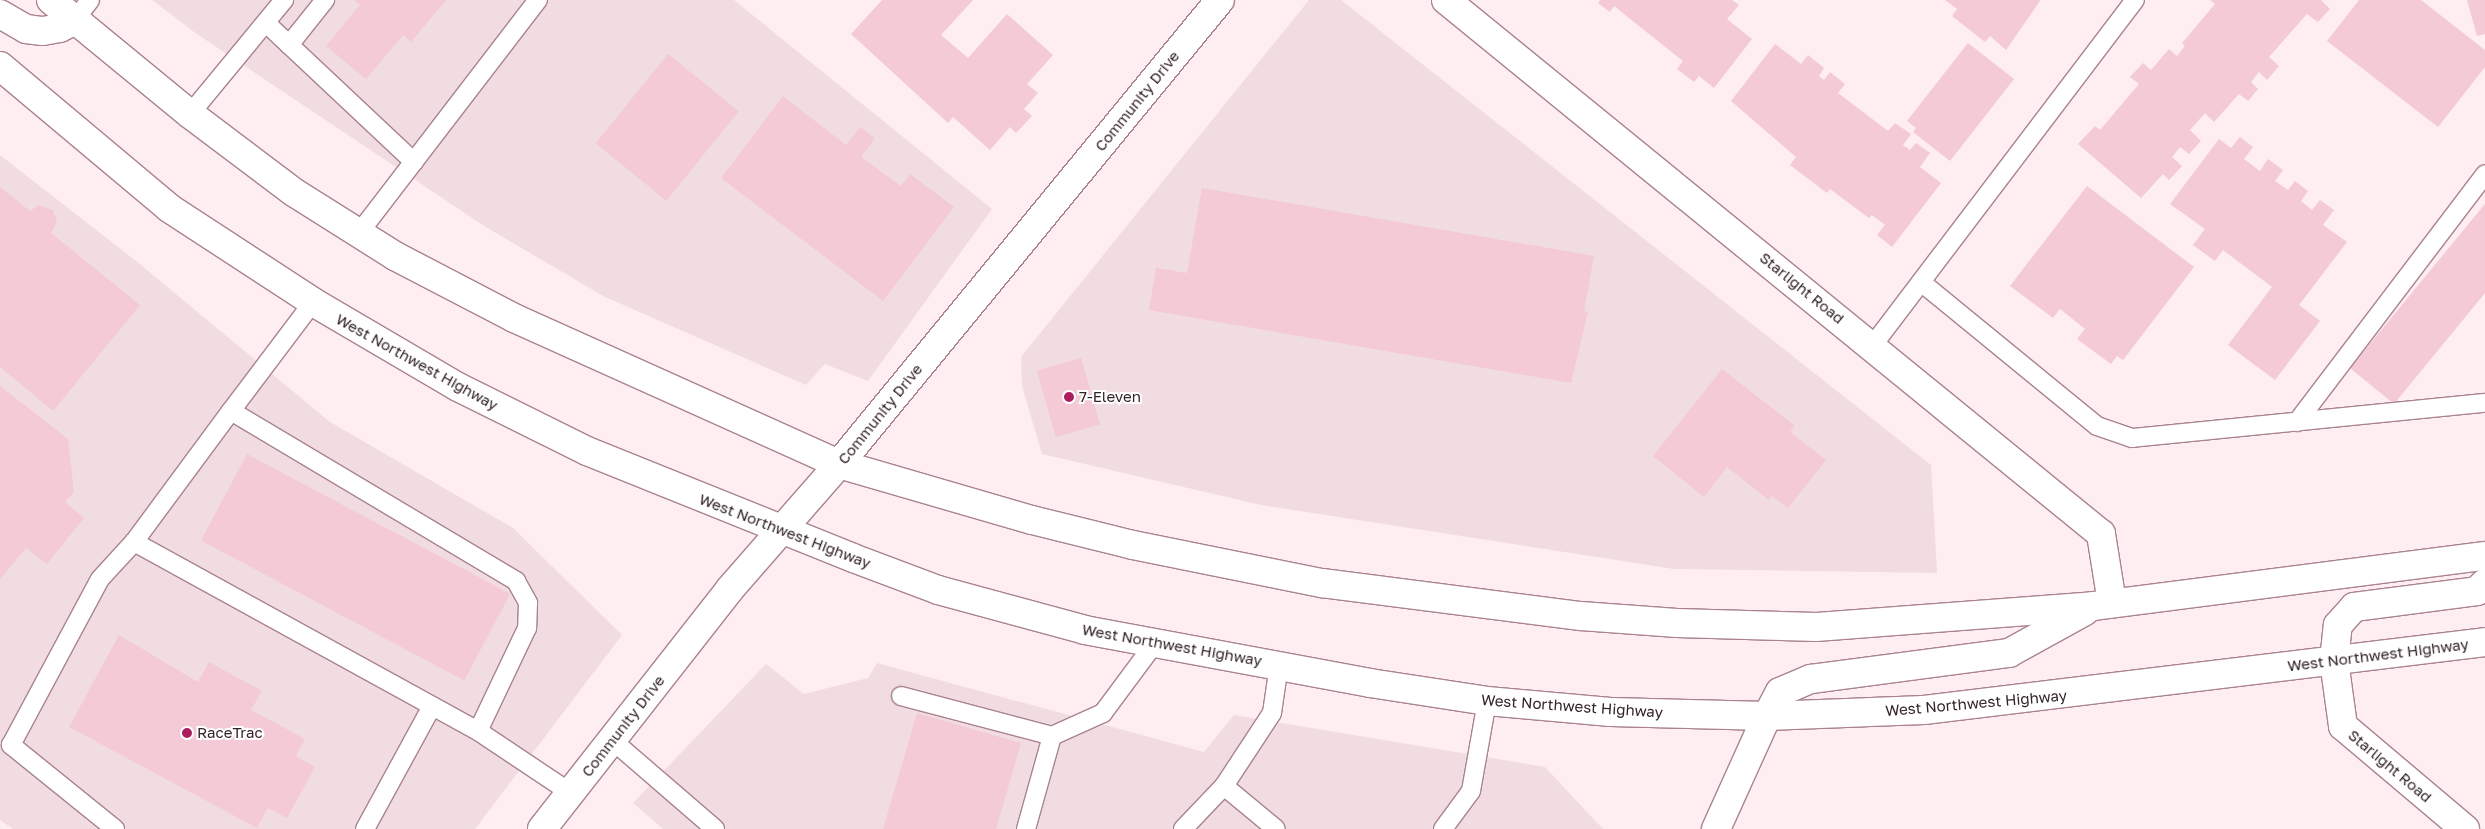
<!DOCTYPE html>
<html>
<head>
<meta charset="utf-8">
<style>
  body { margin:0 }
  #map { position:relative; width:2485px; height:829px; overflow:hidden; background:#feedf1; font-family:"Golos Text",sans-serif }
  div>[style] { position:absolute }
  .built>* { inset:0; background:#f1dce2 }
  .building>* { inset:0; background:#f3cad5; transform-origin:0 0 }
  .roads { filter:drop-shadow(1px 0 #aa838e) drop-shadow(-1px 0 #aa838e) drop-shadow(0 1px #aa838e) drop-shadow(0 -1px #aa838e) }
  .service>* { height:18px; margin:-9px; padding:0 9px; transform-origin:9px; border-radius:9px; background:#fff }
  .minor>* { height:28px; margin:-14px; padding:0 14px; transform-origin:14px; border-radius:14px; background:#fff }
  .tertiary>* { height:28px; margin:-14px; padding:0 14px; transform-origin:14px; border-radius:14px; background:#fff }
  .primary>* { height:28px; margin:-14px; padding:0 14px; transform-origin:14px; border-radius:14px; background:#fff }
  .dots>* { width:14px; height:14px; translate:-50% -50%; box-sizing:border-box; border:2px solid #fff; border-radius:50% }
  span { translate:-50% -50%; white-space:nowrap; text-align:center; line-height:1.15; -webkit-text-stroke:4px #fff; paint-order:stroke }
  .street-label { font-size:15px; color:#332428 }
  .poi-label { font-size:15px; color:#332428 }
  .left { translate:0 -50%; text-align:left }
</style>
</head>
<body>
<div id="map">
  <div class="built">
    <div style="clip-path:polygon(152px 0,734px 0,992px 209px,868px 381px,825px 364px,806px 385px,605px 297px,484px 226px,194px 32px)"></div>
    <div style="clip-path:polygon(1309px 0,1341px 0,1931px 465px,1937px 573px,1674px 569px,1261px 505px,1042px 454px,1022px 386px,1021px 357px)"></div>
    <div style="clip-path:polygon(0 155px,136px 261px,330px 422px,513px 528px,622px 635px,475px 829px,13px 829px,0 820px)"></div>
    <div style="clip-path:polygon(877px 663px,1204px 752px,1234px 715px,1545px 767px,1603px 829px,663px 829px,633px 803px,766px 664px,804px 694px,868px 678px)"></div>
  </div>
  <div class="building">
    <div style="clip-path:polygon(354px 0,446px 0,411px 42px,403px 35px,366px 79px,326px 46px,360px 5px)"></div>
    <div style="clip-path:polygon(882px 0,973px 0,941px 35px,968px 58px,1007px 14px,1053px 55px,1027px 84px,1038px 93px,1024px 109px,1032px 116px,1016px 133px,1010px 127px,990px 150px,953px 117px,948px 123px,851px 34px)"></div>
    <div style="clip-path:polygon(1600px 0,1732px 0,1739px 5px,1727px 19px,1752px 39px,1714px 88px,1699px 76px,1694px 82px,1677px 69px,1683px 61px,1614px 6px,1610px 12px,1598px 3px)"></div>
    <div style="clip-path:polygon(1945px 0,2039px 0,2040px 1px,2006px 50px,1990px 36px,1985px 42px,1952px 16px,1957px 9px)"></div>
    <div style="clip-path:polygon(2210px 0,2321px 0,2330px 9px,2318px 22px,2307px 14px,2269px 57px,2279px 66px,2267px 80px,2259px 72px,2251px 82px,2258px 89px,2248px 101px,2239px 94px,2214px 122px,2205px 113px,2190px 130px,2201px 141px,2189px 154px,2180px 147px,2172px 157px,2182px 166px,2169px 180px,2163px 174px,2141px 198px,2078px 144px,2095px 126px,2100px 130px,2139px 84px,2130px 77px,2143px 63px,2151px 70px,2169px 49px,2177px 56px,2185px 46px,2182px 43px,2215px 4px)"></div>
    <div style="clip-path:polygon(2359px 0,2421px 0,2485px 50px,2485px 67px,2438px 127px,2327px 41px)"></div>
    <div style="clip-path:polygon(2467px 0,2485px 0,2485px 34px,2477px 36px)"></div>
    <div style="clip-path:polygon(1968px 43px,2014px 79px,1950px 161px,1913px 132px,1916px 128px,1907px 121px)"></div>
    <div style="clip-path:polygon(1775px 44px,1801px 64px,1808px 55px,1824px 68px,1819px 76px,1824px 80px,1830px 72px,1845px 84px,1838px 93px,1888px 131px,1895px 123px,1911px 134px,1903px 145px,1910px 150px,1916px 143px,1930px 153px,1920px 167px,1941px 183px,1892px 247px,1877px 235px,1885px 225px,1872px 215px,1869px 218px,1830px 189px,1827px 193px,1790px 165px,1796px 157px,1731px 101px)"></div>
    <div style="left:668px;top:54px;width:91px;height:115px;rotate:39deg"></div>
    <div style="clip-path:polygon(783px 96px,846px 145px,860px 127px,875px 138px,861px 157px,901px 186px,910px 174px,954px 207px,883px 301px,721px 178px)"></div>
    <div style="clip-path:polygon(2240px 137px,2253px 147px,2244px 159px,2260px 171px,2268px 159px,2283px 170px,2275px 181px,2288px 190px,2295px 181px,2308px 191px,2301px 201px,2312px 210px,2320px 200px,2334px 210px,2323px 225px,2347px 242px,2299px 305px,2320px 321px,2275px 380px,2228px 345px,2272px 287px,2223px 250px,2215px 261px,2193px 245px,2205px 229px,2170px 204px,2219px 139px,2231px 148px)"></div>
    <div style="clip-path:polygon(2087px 186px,2194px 267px,2123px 360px,2117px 356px,2111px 364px,2077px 339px,2085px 329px,2060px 309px,2053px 318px,2010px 286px)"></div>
    <div style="clip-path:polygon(0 187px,30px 211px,39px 205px,53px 210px,57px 222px,51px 233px,140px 305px,53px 411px,0 367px)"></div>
    <div style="clip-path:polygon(1202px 188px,1594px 256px,1584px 311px,1588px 312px,1571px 383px,1149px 310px,1156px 268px,1187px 273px)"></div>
    <div style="clip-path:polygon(2485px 204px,2485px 293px,2394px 404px,2350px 368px)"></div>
    <div style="left:1081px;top:358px;width:69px;height:46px;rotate:74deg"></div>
    <div style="clip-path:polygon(1722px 369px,1795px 426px,1790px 432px,1826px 460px,1788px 508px,1772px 496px,1769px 500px,1727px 467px,1704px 497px,1653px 456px)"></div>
    <div style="clip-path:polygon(0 386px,68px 439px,74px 492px,65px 502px,84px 518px,47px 564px,26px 548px,0 579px)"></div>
    <div style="left:247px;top:454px;width:298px;height:98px;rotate:28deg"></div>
    <div style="clip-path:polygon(119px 635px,198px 682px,209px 662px,262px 691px,251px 710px,305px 739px,296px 756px,315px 767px,287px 818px,268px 808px,257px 828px,69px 727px)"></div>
    <div style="clip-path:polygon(917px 713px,1021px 743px,996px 829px,883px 829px)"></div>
  </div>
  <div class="roads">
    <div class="service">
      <div style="left:75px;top:20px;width:25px;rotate:-53deg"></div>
      <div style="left:266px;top:23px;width:203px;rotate:43.2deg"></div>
      <div style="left:289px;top:45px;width:58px;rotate:-51.3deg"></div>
      <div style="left:190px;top:114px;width:148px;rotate:-50.5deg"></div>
      <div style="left:359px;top:233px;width:294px;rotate:-52.5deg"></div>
      <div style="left:1921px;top:282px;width:227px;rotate:39.3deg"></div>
      <div style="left:2097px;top:426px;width:37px;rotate:19deg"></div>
      <div style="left:2132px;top:438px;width:355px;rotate:-5.7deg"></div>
      <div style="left:1873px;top:345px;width:433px;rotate:-52.8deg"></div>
      <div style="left:231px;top:411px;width:136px;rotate:-53deg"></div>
      <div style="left:2297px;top:422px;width:311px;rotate:-52.8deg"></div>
      <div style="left:134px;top:542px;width:393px;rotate:28.8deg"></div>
      <div style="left:478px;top:731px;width:112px;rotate:33.7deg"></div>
      <div style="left:901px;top:696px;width:156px;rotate:14.8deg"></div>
      <div style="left:1052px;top:736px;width:97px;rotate:105.6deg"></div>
      <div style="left:1052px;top:736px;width:56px;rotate:-24.3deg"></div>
      <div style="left:1103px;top:713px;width:87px;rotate:-53.4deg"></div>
      <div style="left:612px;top:740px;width:136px;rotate:40.8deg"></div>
      <div style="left:1224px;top:786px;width:87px;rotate:-56.7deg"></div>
      <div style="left:1272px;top:713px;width:49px;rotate:-81.7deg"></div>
      <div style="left:115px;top:829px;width:134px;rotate:-141.1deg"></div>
      <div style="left:11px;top:745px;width:188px;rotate:-61.8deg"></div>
      <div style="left:100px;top:579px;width:50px;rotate:-47.4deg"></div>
      <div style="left:134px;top:542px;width:163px;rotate:-53.5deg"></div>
      <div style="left:231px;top:411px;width:332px;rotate:30.8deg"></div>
      <div style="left:516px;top:581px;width:25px;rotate:61deg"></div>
      <div style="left:528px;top:603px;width:25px;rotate:92deg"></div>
      <div style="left:527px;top:628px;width:114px;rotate:115.4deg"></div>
      <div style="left:365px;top:829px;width:140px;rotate:-61.4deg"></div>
      <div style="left:1183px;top:829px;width:59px;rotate:-46.4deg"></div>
      <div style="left:1224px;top:786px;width:67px;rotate:39.6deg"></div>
      <div style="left:1443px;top:829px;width:47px;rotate:-53.6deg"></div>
      <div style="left:1471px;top:791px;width:91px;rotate:-79.9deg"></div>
    </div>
    <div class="minor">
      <div style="left:1446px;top:0;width:845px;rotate:39.19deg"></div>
      <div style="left:2101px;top:534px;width:70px;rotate:80.9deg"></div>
      <div style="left:2334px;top:661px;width:66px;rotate:82.1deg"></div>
      <div style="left:2343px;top:726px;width:160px;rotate:40.2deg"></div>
      <div style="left:1716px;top:829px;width:124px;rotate:-65.7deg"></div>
    </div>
    <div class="tertiary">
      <div style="left:542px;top:829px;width:305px;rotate:-51.9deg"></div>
      <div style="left:730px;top:589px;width:166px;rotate:-48.9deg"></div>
      <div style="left:839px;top:464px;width:600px;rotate:-50.61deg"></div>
    </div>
    <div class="primary">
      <div style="left:51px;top:0;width:180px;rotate:39.4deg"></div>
      <div style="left:190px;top:114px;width:131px;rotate:37deg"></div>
      <div style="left:295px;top:193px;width:118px;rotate:32.2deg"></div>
      <div style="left:395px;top:256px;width:134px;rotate:27.5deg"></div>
      <div style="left:514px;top:318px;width:356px;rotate:24.2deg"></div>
      <div style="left:839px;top:464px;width:201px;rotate:16.2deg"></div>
      <div style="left:1032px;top:520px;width:104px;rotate:13.9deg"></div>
      <div style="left:1133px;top:545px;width:193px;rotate:11.4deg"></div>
      <div style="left:1322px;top:583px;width:261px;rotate:7.3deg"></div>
      <div style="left:1581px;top:616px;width:96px;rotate:4.2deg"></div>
      <div style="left:1677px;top:623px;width:139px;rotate:1.6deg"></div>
      <div style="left:1816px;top:627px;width:278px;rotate:-4.3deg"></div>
      <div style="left:2093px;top:606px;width:395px;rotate:-7.3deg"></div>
      <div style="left:0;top:14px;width:30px;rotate:30deg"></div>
      <div style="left:26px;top:29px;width:17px;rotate:7deg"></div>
      <div style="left:43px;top:31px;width:17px;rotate:-10deg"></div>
      <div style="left:60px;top:28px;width:17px;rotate:-28deg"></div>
      <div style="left:0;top:66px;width:221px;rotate:40deg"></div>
      <div style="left:169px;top:208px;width:172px;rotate:33.1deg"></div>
      <div style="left:313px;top:302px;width:168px;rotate:30.4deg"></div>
      <div style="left:458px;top:387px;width:144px;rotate:26.4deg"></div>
      <div style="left:587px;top:451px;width:287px;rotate:21.9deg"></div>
      <div style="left:853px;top:558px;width:91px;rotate:20.6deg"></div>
      <div style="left:938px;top:590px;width:152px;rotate:15.2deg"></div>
      <div style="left:1085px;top:630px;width:290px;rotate:10.5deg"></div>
      <div style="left:1370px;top:683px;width:118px;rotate:8.7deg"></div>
      <div style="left:1487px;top:701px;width:124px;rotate:5.1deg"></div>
      <div style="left:1611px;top:712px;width:156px;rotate:1.5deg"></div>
      <div style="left:1767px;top:716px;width:157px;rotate:-2.2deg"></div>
      <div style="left:1924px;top:710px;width:565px;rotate:-6.91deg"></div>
      <div style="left:2334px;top:661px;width:36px;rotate:-84deg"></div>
      <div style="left:2338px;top:625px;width:24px;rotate:-48deg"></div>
      <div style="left:2354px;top:607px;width:124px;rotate:-7.4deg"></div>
      <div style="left:2477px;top:591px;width:11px;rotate:-45deg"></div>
      <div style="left:1767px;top:716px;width:27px;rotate:-62deg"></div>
      <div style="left:1780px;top:692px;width:34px;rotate:-23deg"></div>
      <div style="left:1811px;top:679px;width:200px;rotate:-7.5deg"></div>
      <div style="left:2009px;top:653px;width:87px;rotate:-28.9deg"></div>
    </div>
  </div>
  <div class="dots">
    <div style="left:1069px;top:397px;background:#aa1e5d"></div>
    <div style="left:187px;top:733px;background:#aa1e5d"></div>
  </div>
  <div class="street-label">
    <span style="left:1137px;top:101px;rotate:-51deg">Community Drive</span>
    <span style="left:1802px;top:288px;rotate:39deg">Starlight Road</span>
    <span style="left:417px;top:362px;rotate:29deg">West Northwest Highway</span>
    <span style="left:880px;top:414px;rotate:-51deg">Community Drive</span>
    <span style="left:785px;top:531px;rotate:21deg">West Northwest Highway</span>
    <span style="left:1172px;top:645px;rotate:10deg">West Northwest Highway</span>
    <span style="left:2378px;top:655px;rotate:-7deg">West Northwest Highway</span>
    <span style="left:1976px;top:703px;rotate:-5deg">West Northwest Highway</span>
    <span style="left:1572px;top:706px;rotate:4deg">West Northwest Highway</span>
    <span style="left:623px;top:726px;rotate:-52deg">Community Drive</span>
    <span style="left:2390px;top:766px;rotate:40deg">Starlight Road</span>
  </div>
  <div class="poi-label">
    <span class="left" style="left:1079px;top:397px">7-Eleven</span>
    <span class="left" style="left:197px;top:733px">RaceTrac</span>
  </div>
</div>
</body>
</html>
